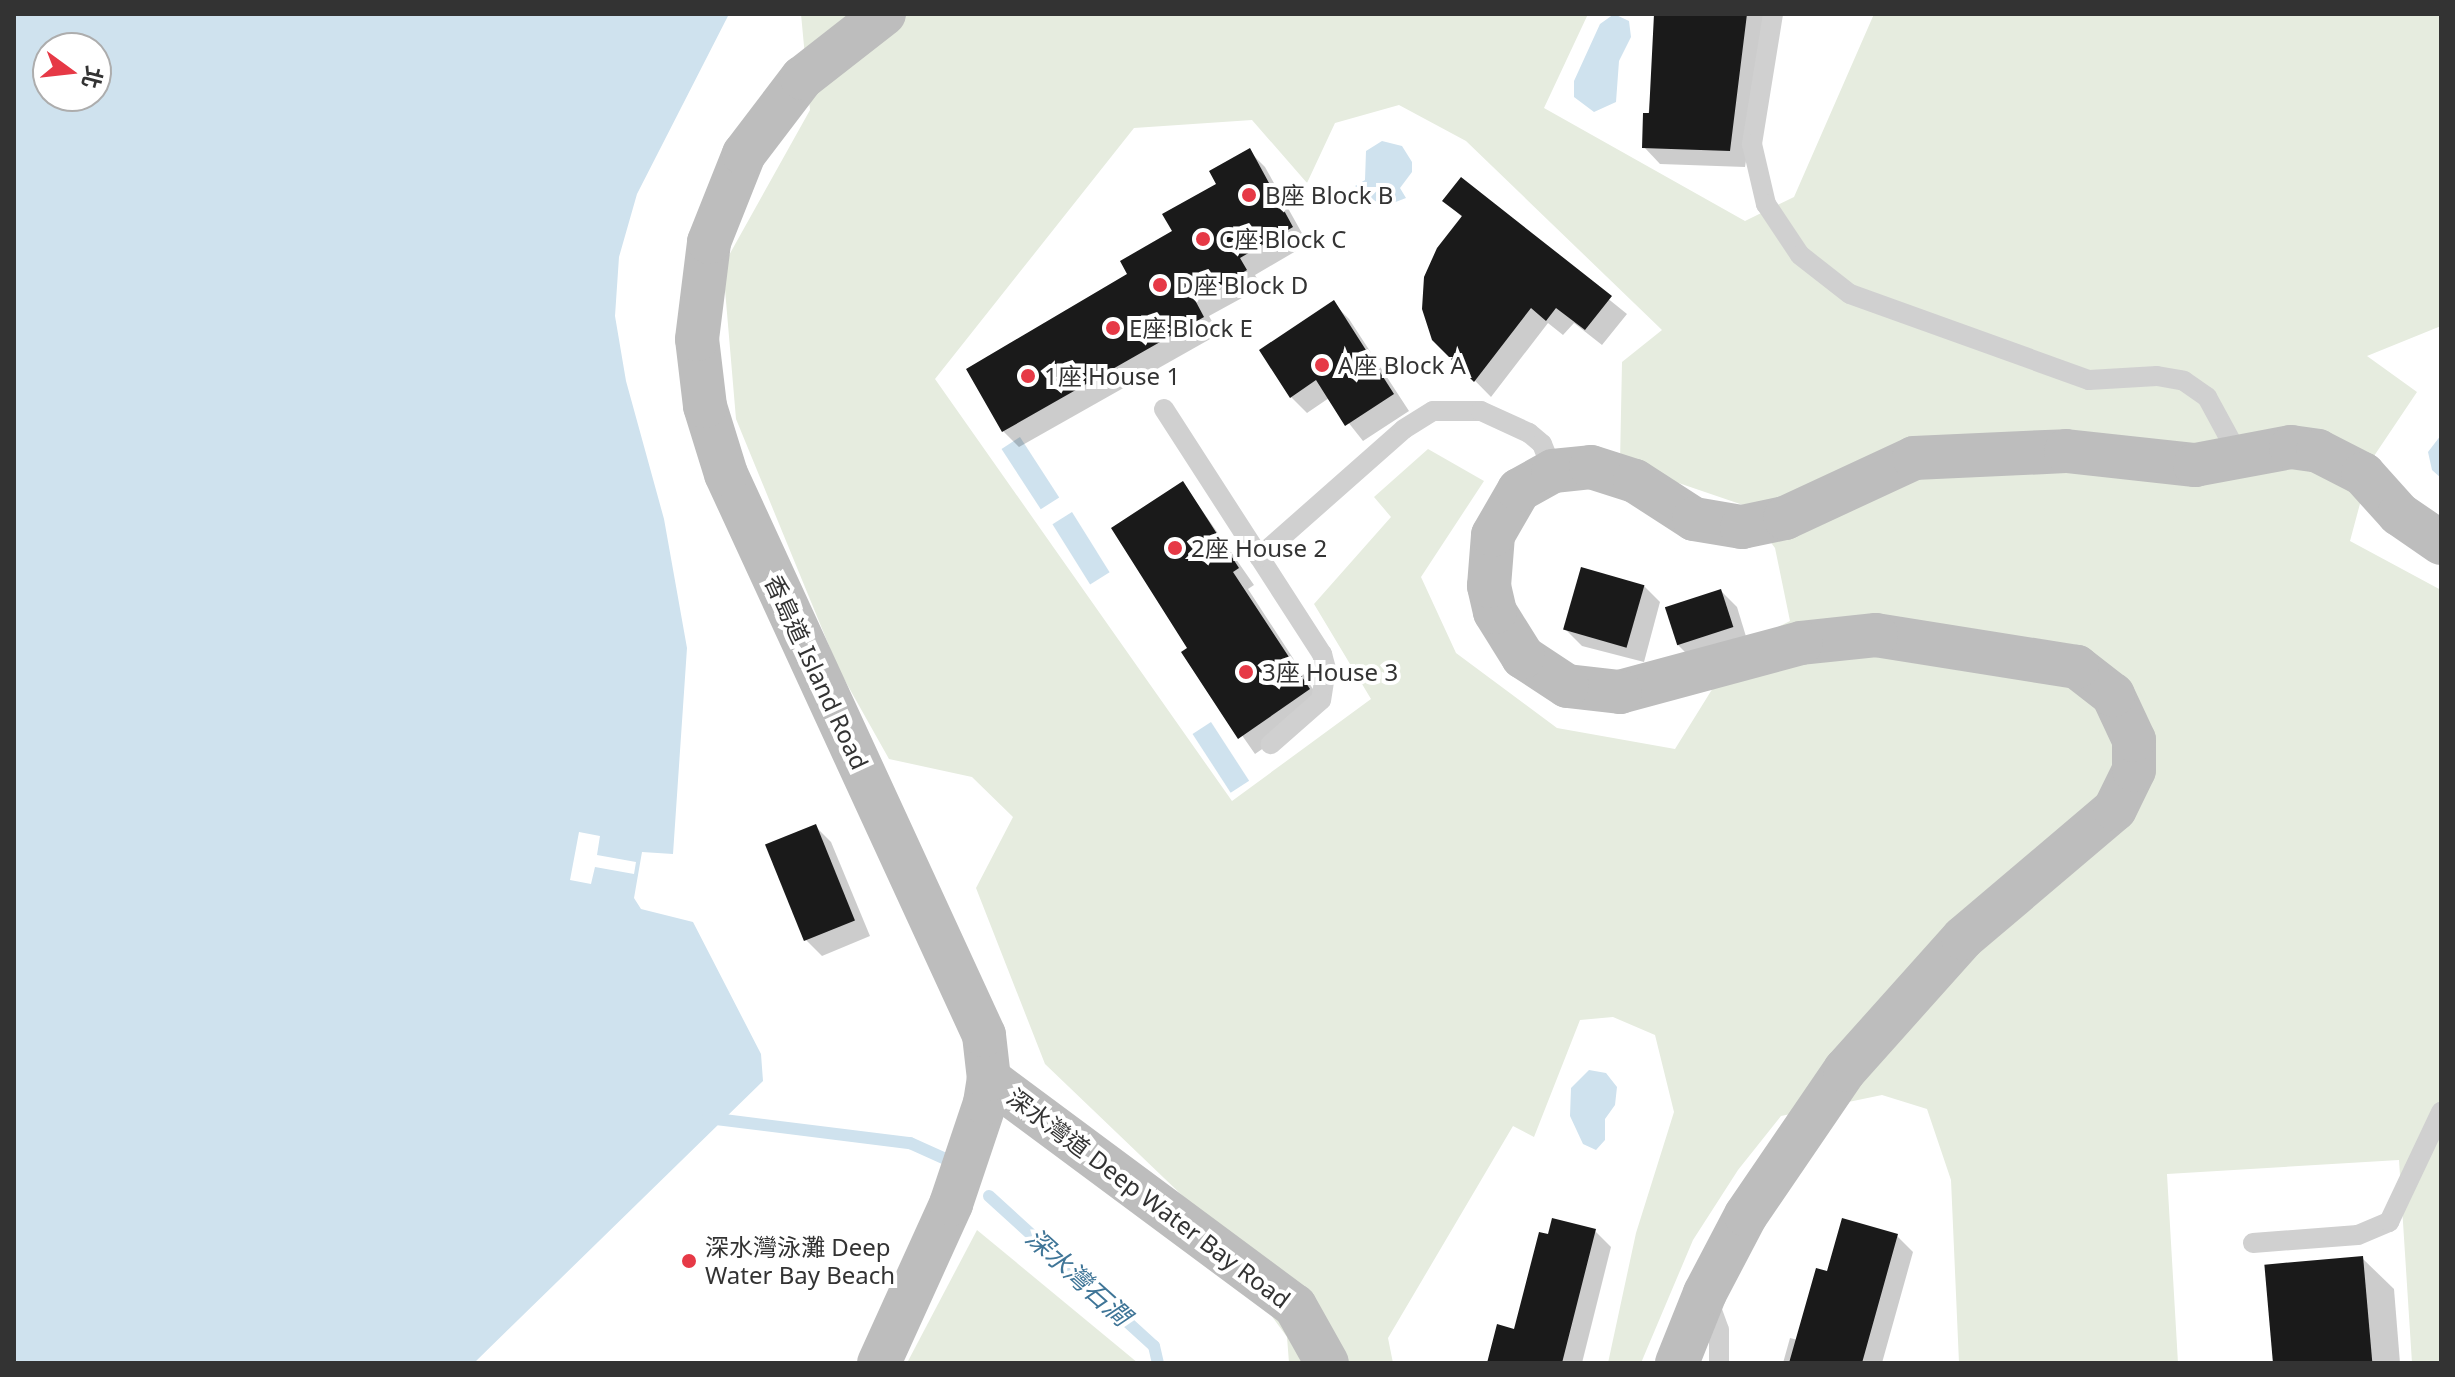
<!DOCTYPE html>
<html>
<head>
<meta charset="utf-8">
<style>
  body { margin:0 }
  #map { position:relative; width:2455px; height:1377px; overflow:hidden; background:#fff; font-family:"Noto Sans","Noto Sans TC",sans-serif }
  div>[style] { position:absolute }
  .green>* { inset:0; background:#e6ecdf }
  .water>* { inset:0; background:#cfe2ee; transform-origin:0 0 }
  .pier>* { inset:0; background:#fff }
  .shadow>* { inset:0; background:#0003 }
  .stream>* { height:12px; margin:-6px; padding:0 6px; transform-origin:6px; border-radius:6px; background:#cfe2ee }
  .building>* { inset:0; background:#1a1a1a; transform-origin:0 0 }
  .lane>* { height:20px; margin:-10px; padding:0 10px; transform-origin:10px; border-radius:10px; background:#d0d0d0 }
  .secondary>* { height:44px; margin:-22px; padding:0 22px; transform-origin:22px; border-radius:22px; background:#bdbdbd }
  .dots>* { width:22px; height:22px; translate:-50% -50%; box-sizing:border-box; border:4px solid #fff; border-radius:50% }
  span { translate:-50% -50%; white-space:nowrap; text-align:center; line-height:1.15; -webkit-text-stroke:8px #fff; paint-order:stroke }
  .poi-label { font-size:24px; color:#333 }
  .left { translate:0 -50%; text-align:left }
  .street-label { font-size:24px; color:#333 }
  .water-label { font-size:26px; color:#3f7597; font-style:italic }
  .frame { position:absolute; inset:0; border:16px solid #333; pointer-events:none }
  .north { position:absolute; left:32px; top:32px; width:80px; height:80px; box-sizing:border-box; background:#fff; border:2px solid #adadad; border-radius:50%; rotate:105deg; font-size:22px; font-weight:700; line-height:32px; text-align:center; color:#333 }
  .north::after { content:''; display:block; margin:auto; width:28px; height:36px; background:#e63946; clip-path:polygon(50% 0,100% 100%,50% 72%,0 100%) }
</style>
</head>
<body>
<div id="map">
  <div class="green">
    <div style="clip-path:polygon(evenodd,801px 14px,1588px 14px,1544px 108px,1745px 221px,1794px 197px,1874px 14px,2441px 14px,2441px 326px,2367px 356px,2417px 392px,2372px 459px,2350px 541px,2441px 590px,2441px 1363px,2412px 1363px,2399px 1160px,2167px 1174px,2178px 1363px,1959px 1363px,1951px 1180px,1927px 1109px,1882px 1095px,1781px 1116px,1738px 1170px,1693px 1240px,1641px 1363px,1608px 1363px,1636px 1233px,1674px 1112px,1655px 1035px,1613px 1017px,1580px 1020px,1534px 1137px,1513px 1126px,1388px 1338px,1393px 1363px,1289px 1363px,1287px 1337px,1188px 1201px,1045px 1064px,976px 888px,1013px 817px,972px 777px,889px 759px,839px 670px,736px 419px,723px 266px,810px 110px,801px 14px,1399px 105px,1466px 141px,1662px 330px,1622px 362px,1620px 463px,1743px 505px,1775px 548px,1790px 621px,1739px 646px,1675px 749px,1557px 728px,1456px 653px,1421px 577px,1484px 481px,1428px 449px,1374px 497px,1391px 517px,1314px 604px,1371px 699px,1232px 801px,935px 379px,1134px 128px,1252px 120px,1307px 183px,1335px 123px,1399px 105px)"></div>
    <div style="clip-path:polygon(977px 1230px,1138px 1363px,907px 1363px)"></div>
  </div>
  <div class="water">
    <div style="clip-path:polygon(evenodd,14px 14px,729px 14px,637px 194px,619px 257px,615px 316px,626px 381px,664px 519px,687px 648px,673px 854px,642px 852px,634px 898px,641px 909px,693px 922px,761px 1054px,763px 1081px,474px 1363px,14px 1363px,14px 14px,48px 48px,96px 48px,96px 96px,48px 96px,48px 48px)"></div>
    <div style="clip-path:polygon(1614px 14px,1629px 21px,1631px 37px,1619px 61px,1616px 102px,1594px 112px,1574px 97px,1574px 81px,1600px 24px)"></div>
    <div style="clip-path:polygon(1382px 141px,1402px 146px,1412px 162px,1412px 172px,1400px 188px,1406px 198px,1393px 203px,1378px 203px,1355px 186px,1365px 180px,1366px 151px)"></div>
    <div style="clip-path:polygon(2441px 435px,2441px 478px,2432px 470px,2428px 452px)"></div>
    <div style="left:1020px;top:437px;width:72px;height:22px;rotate:57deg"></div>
    <div style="left:1072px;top:512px;width:71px;height:23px;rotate:58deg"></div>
    <div style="left:1211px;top:722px;width:70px;height:22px;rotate:57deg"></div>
    <div style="clip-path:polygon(1589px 1070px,1606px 1073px,1617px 1087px,1615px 1105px,1605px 1119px,1605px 1140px,1596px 1150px,1583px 1144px,1570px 1116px,1571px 1088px)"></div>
  </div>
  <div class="pier">
    <div style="clip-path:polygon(579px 832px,600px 836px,597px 855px,636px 862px,634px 874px,595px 867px,591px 884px,570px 880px)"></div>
  </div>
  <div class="shadow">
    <div style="clip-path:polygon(1667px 14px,1769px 14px,1745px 167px,1660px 164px,1644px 147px,1660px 25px)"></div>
    <div style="clip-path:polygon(1249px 151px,1265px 167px,1308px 244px,1255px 275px,1262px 287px,1209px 316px,1219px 334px,1019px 447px,1003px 431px,1130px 275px)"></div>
    <div style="clip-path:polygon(1461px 180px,1627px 314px,1602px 345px,1574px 323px,1563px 335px,1548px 323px,1491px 397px,1434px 339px,1463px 218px,1445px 201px)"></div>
    <div style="clip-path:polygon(1333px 303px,1349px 319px,1409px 411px,1363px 441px,1329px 398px,1307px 413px,1291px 397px)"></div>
    <div style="clip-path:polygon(1183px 483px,1254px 585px,1248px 589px,1324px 706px,1255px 754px,1184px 652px,1190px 648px)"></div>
    <div style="clip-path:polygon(1644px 586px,1660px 602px,1644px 662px,1582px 646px,1566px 630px)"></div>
    <div style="clip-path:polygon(1721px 591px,1737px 607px,1748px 643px,1693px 660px,1677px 644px)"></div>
    <div style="clip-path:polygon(815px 826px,831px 842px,870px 936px,822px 956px,806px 940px)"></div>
    <div style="clip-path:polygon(1595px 1231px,1611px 1247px,1582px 1363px,1489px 1363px)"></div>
    <div style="clip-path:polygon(1897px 1236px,1913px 1252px,1882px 1363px,1783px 1363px,1790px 1338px,1798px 1340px)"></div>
    <div style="clip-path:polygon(2362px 1258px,2394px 1289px,2400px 1363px,2275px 1363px)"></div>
  </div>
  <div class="stream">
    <div style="left:708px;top:1118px;width:204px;rotate:7.1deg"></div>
    <div style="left:910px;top:1143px;width:42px;rotate:24.1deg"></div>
    <div style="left:989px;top:1196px;width:223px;rotate:42.3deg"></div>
    <div style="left:1154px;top:1346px;width:17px;rotate:77deg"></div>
  </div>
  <div class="building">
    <div style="clip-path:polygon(1654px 14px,1747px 14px,1730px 151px,1642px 148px,1643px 113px,1649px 113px)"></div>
    <div style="clip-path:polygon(1250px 148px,1293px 227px,1240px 258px,1247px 270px,1195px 300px,1204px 317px,1002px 432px,966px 369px,1127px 274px,1120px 261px,1172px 231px,1162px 214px,1216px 184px,1209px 171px)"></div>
    <div style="clip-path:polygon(1461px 177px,1612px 296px,1585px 330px,1556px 308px,1546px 321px,1531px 308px,1474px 382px,1432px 340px,1422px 309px,1424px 277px,1437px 248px,1462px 216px,1442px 201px)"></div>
    <div style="clip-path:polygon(1334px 300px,1394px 394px,1345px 426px,1316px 380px,1290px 398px,1259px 350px)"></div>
    <div style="clip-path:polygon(1183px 481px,1239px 568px,1233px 572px,1310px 689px,1238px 739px,1181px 652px,1187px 648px,1111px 528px)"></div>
    <div style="left:1581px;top:567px;width:66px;height:65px;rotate:16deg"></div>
    <div style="left:1721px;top:589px;width:40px;height:59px;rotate:72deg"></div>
    <div style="left:816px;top:824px;width:104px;height:55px;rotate:68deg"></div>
    <div style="clip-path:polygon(1552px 1218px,1596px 1229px,1562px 1363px,1487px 1363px,1497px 1324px,1514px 1329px,1539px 1232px,1548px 1234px)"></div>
    <div style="clip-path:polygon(1842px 1218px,1898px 1234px,1862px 1363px,1789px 1363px,1816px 1268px,1827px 1271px)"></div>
    <div style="left:2363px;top:1256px;width:107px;height:99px;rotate:85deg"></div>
  </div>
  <div class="lane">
    <div style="left:1773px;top:14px;width:132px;rotate:99.2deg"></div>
    <div style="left:1752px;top:144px;width:62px;rotate:76.9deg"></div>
    <div style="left:1766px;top:204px;width:61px;rotate:56.3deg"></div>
    <div style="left:1800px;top:255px;width:63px;rotate:38deg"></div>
    <div style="left:1850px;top:294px;width:254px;rotate:19.8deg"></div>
    <div style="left:2089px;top:380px;width:68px;rotate:-3.4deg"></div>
    <div style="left:2157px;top:376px;width:27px;rotate:10deg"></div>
    <div style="left:2184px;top:381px;width:28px;rotate:35deg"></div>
    <div style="left:2207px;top:397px;width:67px;rotate:61.5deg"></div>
    <div style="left:1164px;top:409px;width:292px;rotate:57.2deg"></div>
    <div style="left:1322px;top:654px;width:16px;rotate:75deg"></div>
    <div style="left:1326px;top:669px;width:31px;rotate:99deg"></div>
    <div style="left:1321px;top:700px;width:67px;rotate:138.7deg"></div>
    <div style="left:1259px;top:557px;width:193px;rotate:-41.4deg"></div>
    <div style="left:1404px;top:429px;width:34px;rotate:-32deg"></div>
    <div style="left:1433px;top:411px;width:48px"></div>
    <div style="left:1481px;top:411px;width:53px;rotate:24.6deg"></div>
    <div style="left:1529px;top:433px;width:17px;rotate:40deg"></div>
    <div style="left:1542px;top:444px;width:29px;rotate:68deg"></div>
    <div style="left:2253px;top:1243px;width:105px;rotate:-4.4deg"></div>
    <div style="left:2358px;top:1235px;width:34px;rotate:-23deg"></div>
    <div style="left:2389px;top:1222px;width:122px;rotate:-64.7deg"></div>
    <div style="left:1707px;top:1297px;width:35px;rotate:70deg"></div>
    <div style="left:1719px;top:1330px;width:33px;rotate:90deg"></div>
  </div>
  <div class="secondary">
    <div style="left:989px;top:1079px;width:381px;rotate:36.6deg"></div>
    <div style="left:1295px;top:1306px;width:65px;rotate:60.7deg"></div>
    <div style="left:879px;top:1363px;width:175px;rotate:-65.6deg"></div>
    <div style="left:951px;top:1204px;width:107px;rotate:-71.4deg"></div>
    <div style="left:985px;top:1103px;width:24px;rotate:-81deg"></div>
    <div style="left:989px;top:1079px;width:44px;rotate:-96.5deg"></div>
    <div style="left:984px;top:1035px;width:617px;rotate:-114.7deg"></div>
    <div style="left:726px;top:474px;width:71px;rotate:-107.2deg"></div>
    <div style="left:705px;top:406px;width:67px;rotate:-96.8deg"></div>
    <div style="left:697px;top:339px;width:98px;rotate:-82.9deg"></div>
    <div style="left:709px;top:242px;width:95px;rotate:-68.3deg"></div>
    <div style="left:744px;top:154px;width:96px;rotate:-52.7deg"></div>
    <div style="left:802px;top:78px;width:104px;rotate:-38deg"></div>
    <div style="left:1677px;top:1363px;width:75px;rotate:-68.2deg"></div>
    <div style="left:1705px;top:1293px;width:88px;rotate:-62.3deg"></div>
    <div style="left:1746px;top:1215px;width:176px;rotate:-55.7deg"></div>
    <div style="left:1845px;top:1070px;width:177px;rotate:-48.2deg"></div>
    <div style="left:1963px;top:938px;width:199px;rotate:-40.3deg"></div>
    <div style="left:2115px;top:809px;width:43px;rotate:-64deg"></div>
    <div style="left:2134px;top:770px;width:30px;rotate:-90deg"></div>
    <div style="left:2134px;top:740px;width:50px;rotate:-115deg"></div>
    <div style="left:2113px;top:695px;width:46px;rotate:-142.1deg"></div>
    <div style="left:2077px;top:667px;width:204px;rotate:-171deg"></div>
    <div style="left:1876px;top:635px;width:75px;rotate:173.9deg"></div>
    <div style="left:1801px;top:643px;width:188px;rotate:164.9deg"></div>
    <div style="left:1620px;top:692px;width:53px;rotate:-173.5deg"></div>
    <div style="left:1567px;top:686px;width:53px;rotate:-146.6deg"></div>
    <div style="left:1523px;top:657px;width:53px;rotate:-121.9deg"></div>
    <div style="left:1495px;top:612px;width:27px;rotate:-103deg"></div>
    <div style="left:1489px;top:586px;width:51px;rotate:-85.5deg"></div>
    <div style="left:1493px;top:535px;width:52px;rotate:-60deg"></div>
    <div style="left:1519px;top:490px;width:39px;rotate:-29deg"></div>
    <div style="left:1553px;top:471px;width:38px;rotate:-6deg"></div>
    <div style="left:1591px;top:467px;width:46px;rotate:17.7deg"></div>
    <div style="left:1635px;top:481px;width:70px;rotate:32.8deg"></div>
    <div style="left:1694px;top:519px;width:49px;rotate:9.5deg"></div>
    <div style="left:1742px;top:527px;width:44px;rotate:-11.8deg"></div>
    <div style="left:1785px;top:518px;width:142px;rotate:-24.9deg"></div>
    <div style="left:1914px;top:458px;width:152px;rotate:-2.6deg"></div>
    <div style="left:2066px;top:451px;width:130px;rotate:6.2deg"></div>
    <div style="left:2195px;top:465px;width:98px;rotate:-10.6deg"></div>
    <div style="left:2291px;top:447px;width:27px;rotate:8deg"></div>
    <div style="left:2318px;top:451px;width:51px;rotate:27.1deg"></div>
    <div style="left:2363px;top:474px;width:54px;rotate:48deg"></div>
    <div style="left:2399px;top:514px;width:51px;rotate:34.6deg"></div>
  </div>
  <div class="dots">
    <div style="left:1249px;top:195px;background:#e63946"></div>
    <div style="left:1203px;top:239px;background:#e63946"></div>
    <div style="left:1160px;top:285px;background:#e63946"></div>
    <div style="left:1113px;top:328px;background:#e63946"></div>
    <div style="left:1322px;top:365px;background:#e63946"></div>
    <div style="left:1028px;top:376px;background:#e63946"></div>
    <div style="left:1175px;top:548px;background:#e63946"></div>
    <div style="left:1246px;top:672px;background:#e63946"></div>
    <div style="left:689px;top:1261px;background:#e63946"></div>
  </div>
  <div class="poi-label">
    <span class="left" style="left:1265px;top:195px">B座 Block B</span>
    <span class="left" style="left:1219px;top:239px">C座 Block C</span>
    <span class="left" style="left:1176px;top:285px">D座 Block D</span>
    <span class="left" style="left:1129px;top:328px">E座 Block E</span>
    <span class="left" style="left:1338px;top:365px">A座 Block A</span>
    <span class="left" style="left:1044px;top:376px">1座 House 1</span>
    <span class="left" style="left:1191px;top:548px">2座 House 2</span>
    <span class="left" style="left:1262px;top:672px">3座 House 3</span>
    <span class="left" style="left:705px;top:1261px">深水灣泳灘 Deep<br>Water Bay Beach</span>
  </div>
  <div class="street-label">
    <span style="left:817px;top:672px;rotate:65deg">香島道 Island Road</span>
    <span style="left:1149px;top:1198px;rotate:37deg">深水灣道 Deep Water Bay Road</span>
  </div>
  <div class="water-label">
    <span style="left:1078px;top:1277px;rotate:42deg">深水灣石澗</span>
  </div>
  <div class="frame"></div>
  <div class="north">北</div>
</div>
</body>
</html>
